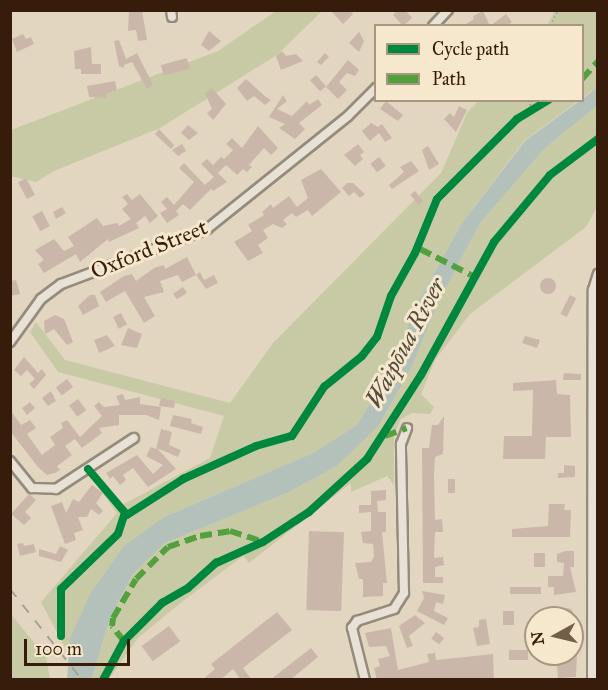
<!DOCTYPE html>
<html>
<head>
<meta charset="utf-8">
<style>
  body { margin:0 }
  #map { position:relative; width:608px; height:690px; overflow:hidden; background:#e2d6c0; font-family:"IM FELL Great Primer",serif }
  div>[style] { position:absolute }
  .green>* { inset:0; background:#c8caa6 }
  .water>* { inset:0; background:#b3c1ba }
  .building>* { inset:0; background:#cbb7a9; transform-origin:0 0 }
  .round { border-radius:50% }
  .path>* { height:1.5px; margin-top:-0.75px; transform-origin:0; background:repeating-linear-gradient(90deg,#a69f95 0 1.5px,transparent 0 4.5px) }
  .roads { filter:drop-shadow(2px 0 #958b7c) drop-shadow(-2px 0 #958b7c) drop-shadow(0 2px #958b7c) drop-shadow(0 -2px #958b7c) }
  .minor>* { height:8px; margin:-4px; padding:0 4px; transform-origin:4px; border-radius:4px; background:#e7e1d6 }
  .rail>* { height:2px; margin-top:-1px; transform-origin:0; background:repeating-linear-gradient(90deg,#a69f95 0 10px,transparent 0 20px) }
  .quiet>* { height:6px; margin-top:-3px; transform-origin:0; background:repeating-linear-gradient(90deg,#53a13e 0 12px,transparent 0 18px) }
  .cycleway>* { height:8px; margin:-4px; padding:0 4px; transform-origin:4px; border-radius:4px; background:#00873e }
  span { translate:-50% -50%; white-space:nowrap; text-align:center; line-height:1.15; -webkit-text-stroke:6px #f5e8cd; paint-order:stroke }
  .street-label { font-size:22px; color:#371c0c }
  .water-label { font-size:24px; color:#564b3f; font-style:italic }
  .frame { position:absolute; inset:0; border:12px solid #371c0c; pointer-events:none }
  .legend { position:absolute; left:374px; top:24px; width:210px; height:78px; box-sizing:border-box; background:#f5e8cd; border:2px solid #a99680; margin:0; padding:8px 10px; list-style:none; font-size:18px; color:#371c0c }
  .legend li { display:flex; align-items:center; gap:12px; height:30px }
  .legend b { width:30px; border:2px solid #a99680 }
  .north { position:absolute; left:524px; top:606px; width:60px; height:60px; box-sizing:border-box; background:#f5e8cd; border:2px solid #a99680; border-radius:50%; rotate:262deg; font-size:16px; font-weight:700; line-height:24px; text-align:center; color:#371c0c }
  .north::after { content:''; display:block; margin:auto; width:21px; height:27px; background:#735d4b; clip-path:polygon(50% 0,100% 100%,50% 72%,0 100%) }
  .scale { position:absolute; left:24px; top:639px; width:106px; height:27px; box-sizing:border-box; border:3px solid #371c0c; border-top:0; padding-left:8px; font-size:18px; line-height:21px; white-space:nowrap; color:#371c0c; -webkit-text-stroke:4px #f5e8cd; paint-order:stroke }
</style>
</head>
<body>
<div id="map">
  <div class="green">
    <div style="clip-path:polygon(276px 11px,322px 11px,277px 55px,160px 128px,54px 171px,36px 182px,11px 176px,11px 130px,218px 51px)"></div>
    <div style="clip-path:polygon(555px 11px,597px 11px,597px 88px,583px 97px,582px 26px,547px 25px)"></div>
    <div style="clip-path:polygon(478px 101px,578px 101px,524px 141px,462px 223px,411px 315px,400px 353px,357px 425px,313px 453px,164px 517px,124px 546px,70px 639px,69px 655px,41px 602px,117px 513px,90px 476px,96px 472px,122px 505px,210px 458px,224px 416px,58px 372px,30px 332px,36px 322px,65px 360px,230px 403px,273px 343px,441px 173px,467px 113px)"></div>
    <div style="clip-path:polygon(597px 106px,597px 207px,586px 227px,470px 314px,435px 360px,421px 394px,434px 407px,430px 414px,412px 413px,401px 419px,394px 435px,394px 485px,387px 476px,351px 492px,351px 483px,249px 563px,243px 556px,183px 601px,138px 638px,109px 679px,92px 680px,110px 617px,133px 574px,165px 543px,287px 493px,337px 466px,378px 425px,413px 364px,438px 303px,480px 223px,545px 148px)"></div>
    <div style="clip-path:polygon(10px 613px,46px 657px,50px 679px,11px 679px)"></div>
  </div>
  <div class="water">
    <div style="clip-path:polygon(597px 88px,597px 106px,545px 148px,480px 223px,438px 303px,413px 364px,379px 425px,337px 466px,287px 493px,165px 543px,133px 574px,110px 617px,92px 679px,67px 679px,70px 639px,90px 594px,124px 546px,164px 517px,313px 453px,357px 425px,400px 353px,411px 315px,462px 223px,525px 141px)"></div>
  </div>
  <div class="building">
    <div style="clip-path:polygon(129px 10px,142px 10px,147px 40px,138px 41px,136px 30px,128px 31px)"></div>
    <div style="clip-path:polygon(330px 10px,350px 10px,353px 14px,343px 24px)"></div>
    <div style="clip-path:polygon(398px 10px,405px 10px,412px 18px,403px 26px,393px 15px)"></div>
    <div style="clip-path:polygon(483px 11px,490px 26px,463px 26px,474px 19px,473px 16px)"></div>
    <div style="clip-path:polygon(506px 14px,512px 22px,507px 26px,490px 26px)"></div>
    <div style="clip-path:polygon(209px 31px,221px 41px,209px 51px,201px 45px)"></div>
    <div style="clip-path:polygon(359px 32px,364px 41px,359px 52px,349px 43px)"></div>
    <div style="clip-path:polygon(23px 34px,26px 39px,31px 37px,34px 44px,17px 52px,12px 39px)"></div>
    <div style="clip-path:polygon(119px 40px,126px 59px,137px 53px,153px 85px,147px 89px,132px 62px,124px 65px,124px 68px,119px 66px,114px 41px)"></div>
    <div style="clip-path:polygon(91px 47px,92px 64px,101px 64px,101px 74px,81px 74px,81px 69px,75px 69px,74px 51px)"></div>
    <div style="clip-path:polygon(282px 51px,286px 56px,296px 54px,303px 61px,281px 70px,276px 56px)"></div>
    <div style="clip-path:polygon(325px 53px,329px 57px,321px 65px,317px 62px)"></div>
    <div style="left:187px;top:58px;width:11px;height:27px;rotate:75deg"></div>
    <div style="clip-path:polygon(348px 60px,359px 70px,355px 76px,347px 73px,339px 82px,347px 90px,338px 99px,326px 87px)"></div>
    <div style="left:316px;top:75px;width:15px;height:8px;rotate:48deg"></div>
    <div style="clip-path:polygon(246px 79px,266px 97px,271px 100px,265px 105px,254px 96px,247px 101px,237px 88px)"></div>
    <div style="clip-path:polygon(115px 81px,117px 90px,106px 94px,107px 98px,89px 97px,87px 86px)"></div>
    <div style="clip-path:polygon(212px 88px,226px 104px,213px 120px,207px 113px,212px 109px,205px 93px)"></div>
    <div style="clip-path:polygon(283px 95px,287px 101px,277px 109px,292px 116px,307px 101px,309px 105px,318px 99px,322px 105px,299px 123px,305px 129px,295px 139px,279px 128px,285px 124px,269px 117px)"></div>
    <div style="clip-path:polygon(386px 101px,403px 115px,398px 121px,380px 109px)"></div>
    <div style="clip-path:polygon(459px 106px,467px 110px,456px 132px,444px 119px,450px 113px,454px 117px)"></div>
    <div style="clip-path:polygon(371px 123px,378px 127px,382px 124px,392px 138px,385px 142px,379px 133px,370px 141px,362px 131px)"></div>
    <div style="clip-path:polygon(188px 125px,198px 133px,189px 140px,181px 133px)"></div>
    <div style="clip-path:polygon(258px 126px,278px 148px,271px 155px,264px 148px,249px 165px,252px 167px,247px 172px,243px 169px,237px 175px,226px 165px,218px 173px,227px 182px,213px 191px,211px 189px,190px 210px,183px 204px,176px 211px,179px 215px,167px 223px,160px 213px,167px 209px,161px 202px,167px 197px,174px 205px,194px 182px,179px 168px,184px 163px,205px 185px,214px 177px,201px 164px,207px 159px,213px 165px,221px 157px,224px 159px,233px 150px,226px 144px,232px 138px,242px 148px)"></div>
    <div style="clip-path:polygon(159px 129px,174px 145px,171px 149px,155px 134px)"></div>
    <div style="clip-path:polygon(182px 144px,186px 151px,178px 156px,172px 150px)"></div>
    <div style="clip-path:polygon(358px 144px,364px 152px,360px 155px,363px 159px,355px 166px,344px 155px)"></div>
    <div style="clip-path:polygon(428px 146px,439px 164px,429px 170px,422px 150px)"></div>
    <div style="left:379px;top:157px;width:11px;height:11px;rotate:52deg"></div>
    <div style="clip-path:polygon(411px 161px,419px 171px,392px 189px,389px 185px,404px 172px,400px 167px)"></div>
    <div style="clip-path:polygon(321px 169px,341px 192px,312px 216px,308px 210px,296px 217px,292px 213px,283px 220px,287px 224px,282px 228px,273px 224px,263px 230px,268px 238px,258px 245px,263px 253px,248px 261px,234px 242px,252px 231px,248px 225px,264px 215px,262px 212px,271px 204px,273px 208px,289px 196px,297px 207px,308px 198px,301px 180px)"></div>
    <div style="left:26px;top:178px;width:19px;height:9px;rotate:62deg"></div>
    <div style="clip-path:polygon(347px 183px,353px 183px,365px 194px,360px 198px,354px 192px,349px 196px,342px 188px)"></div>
    <div style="left:415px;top:191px;width:13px;height:6px;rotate:51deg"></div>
    <div style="clip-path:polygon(127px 194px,132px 200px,140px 194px,158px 216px,150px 223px,145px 216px,136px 223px,139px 228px,109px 242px,108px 239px,80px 262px,76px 254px,44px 273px,38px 264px,44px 260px,35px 250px,54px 239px,64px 251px,74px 246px,68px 237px,97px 218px,103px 226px,117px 223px,119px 226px,131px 219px,122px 209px,128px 204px,122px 197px)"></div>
    <div style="clip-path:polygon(62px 207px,66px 213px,56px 219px,53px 212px)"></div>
    <div style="left:42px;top:211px;width:17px;height:11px;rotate:62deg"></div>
    <div style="clip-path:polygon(187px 257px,196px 275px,200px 272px,204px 280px,214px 275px,218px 283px,206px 289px,196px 275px,182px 282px,178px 275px,160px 281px,164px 292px,144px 297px,155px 316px,144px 323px,125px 291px,106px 302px,100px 292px,124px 276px,132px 274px,136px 281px,154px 268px,164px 265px,165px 269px)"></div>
    <div class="round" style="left:540px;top:278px;width:16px;height:16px"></div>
    <div style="clip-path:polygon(16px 280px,20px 294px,10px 296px,10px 281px)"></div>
    <div style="left:183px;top:287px;width:7px;height:12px;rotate:56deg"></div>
    <div style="clip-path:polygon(90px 295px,95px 295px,99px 306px,83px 315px,78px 306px)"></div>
    <div style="left:570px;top:295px;width:7px;height:21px;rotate:27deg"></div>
    <div style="left:121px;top:313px;width:13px;height:9px;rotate:63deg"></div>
    <div style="clip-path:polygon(55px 315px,64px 319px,73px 342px,67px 345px,54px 329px,45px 334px,44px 321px)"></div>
    <div style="clip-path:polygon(128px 328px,142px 334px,137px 348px,121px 345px)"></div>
    <div style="clip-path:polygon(107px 335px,115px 346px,99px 353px,94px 340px)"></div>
    <div style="clip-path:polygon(525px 336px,540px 340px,537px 348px,522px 343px)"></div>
    <div style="clip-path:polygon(24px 357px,38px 373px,42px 369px,46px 375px,34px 389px,29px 384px,35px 379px,27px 370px,21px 376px,14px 370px)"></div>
    <div style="clip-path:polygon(564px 373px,581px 374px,581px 380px,563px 380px)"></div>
    <div style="left:67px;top:379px;width:10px;height:14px;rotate:53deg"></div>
    <div style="clip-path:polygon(556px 380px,557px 394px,570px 395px,571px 437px,546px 437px,545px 459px,503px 459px,504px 436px,532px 436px,533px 390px,513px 391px,513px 383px)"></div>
    <div style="clip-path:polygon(51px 391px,56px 401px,48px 406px,42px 398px)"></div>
    <div style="clip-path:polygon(123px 394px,125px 400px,140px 397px,140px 404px,161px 407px,159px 420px,146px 415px,119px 415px,119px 425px,99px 428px,102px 433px,82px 448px,75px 439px,65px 446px,72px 455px,57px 466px,60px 470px,55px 473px,47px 475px,38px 467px,10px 431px,10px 410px,21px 425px,30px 420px,36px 428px,27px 434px,42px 455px,55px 445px,50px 437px,63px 428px,61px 423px,67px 420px,80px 437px,102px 416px,94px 406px,99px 402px,104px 407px,120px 405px,116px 396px)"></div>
    <div style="clip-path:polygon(161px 398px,175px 401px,174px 408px,159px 406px)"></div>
    <div style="left:78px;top:399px;width:14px;height:11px;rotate:54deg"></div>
    <div style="clip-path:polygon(30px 402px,35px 408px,27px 415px,22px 408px)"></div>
    <div style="clip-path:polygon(173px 415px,192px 419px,191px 423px,203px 427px,201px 434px,170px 426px)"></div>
    <div style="clip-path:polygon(444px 416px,443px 454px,435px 457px,434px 474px,435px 520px,442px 519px,443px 532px,435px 532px,434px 558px,443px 557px,444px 565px,435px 567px,435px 577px,443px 577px,443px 583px,423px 583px,422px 448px,429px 448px,432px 425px,438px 425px)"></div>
    <div style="clip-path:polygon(161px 429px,172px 432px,169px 445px,181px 450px,178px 457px,157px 448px,176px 469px,148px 487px,133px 468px,123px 475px,126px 480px,120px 485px,113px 476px,110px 479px,106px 473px,137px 455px,153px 474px,163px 465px,146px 456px,151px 447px,156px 449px)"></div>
    <div style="clip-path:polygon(564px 465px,575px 466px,575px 477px,558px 478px,558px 473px,564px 473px)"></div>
    <div style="left:448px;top:479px;width:7px;height:14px"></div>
    <div style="clip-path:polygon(92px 485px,103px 493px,96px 503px,103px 511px,99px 515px,91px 509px,87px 517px,78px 517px,83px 530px,74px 533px,76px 540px,65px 544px,51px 506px,62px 502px,66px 513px,73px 499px,79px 502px)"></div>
    <div style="clip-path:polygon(386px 490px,386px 500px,377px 501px,378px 512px,386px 512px,386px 532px,382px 532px,387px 583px,383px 583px,383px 596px,363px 597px,363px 579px,359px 579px,355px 563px,371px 562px,374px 556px,373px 544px,363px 543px,361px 532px,371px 531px,371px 512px,359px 513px,359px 505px,371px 505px,371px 491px)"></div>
    <div style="clip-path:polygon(29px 494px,36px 500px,25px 512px,31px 518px,24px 525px,11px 514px)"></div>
    <div style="clip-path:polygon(549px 504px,565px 504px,564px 510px,571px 510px,570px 537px,512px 537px,512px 529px,548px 526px)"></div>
    <div style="left:309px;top:531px;width:35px;height:79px;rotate:2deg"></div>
    <div style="clip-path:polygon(23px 543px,24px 546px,34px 544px,36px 552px,20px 556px,17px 544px)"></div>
    <div style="clip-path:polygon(60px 546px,68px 550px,61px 562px,39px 556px,39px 549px,56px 554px)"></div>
    <div style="clip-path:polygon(565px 551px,574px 551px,574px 567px,570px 567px,576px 592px,554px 595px,554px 587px,548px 587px,548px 576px,563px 576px,564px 563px,557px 562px,557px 554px)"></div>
    <div style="left:534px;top:553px;width:11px;height:14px"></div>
    <div style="left:510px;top:587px;width:31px;height:7px"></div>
    <div style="clip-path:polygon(422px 591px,445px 595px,443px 604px,436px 602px,434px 611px,448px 618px,444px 625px,417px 611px,424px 598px)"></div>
    <div class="round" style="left:561.5px;top:607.5px;width:11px;height:11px"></div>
    <div style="left:503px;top:611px;width:11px;height:14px"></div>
    <div style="clip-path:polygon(277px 612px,292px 630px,243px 668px,252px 680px,241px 680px,233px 669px,220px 680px,202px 680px,215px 669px,211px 664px)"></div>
    <div style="clip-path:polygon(415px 615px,425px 623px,409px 636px,413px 646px,407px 648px,399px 626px)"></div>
    <div style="clip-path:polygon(486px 619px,490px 644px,477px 646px,473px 628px,479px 627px,479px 620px)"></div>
    <div style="left:169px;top:626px;width:19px;height:34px;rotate:54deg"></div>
    <div style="clip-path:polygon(391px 628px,398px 670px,429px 662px,427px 654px,435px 653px,436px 660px,493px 654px,494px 680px,377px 680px,374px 668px,380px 666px,378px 659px,390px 656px,386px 646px,369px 647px,365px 633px)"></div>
    <div style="left:436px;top:632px;width:10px;height:8px;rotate:37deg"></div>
    <div style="clip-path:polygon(311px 648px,318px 657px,290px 680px,270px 680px)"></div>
    <div style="left:509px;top:650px;width:19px;height:10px"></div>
    <div style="clip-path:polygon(564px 654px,577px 654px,576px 677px,558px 678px,557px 665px)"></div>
  </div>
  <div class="path">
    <div style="left:550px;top:26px;width:18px;rotate:-63deg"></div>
    <div style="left:529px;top:100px;width:10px;rotate:73deg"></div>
  </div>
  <div class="roads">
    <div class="minor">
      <div style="left:171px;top:10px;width:7px;rotate:82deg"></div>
      <div style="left:433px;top:26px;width:22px;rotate:-47deg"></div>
      <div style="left:10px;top:342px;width:53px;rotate:-54.2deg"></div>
      <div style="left:41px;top:299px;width:25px;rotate:-37deg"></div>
      <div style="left:61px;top:284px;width:156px;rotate:-20.6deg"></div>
      <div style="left:207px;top:229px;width:181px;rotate:-38.7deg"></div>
      <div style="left:348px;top:116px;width:40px;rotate:-45deg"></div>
      <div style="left:10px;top:461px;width:35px;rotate:51deg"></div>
      <div style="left:32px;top:488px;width:24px;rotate:2deg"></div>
      <div style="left:56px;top:489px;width:93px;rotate:-33.2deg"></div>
      <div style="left:365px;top:680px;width:54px;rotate:-104deg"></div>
      <div style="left:352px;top:628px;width:9px;rotate:-54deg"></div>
      <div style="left:357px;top:621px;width:39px;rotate:-18deg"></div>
      <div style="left:394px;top:609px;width:19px;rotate:-58deg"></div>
      <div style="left:404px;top:593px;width:149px;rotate:-91.2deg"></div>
      <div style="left:401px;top:444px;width:17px;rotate:-69deg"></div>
      <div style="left:592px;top:680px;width:390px;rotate:-89.9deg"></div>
      <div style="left:593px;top:290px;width:17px;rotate:-73deg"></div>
    </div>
  </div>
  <div class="rail">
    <div style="left:10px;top:589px;width:116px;rotate:51.6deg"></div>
  </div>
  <div class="quiet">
    <div style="left:582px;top:79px;width:24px;rotate:-48deg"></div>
    <div style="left:420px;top:249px;width:62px;rotate:27deg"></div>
    <div style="left:385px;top:436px;width:23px;rotate:-20deg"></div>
    <div style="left:124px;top:641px;width:19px;rotate:-129deg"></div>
    <div style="left:112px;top:626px;width:8px;rotate:-83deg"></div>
    <div style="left:113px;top:618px;width:45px;rotate:-59.5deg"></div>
    <div style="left:136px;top:579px;width:45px;rotate:-45deg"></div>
    <div style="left:168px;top:547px;width:34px;rotate:-19deg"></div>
    <div style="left:200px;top:536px;width:30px;rotate:-9deg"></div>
    <div style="left:230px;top:531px;width:35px;rotate:18deg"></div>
  </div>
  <div class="cycleway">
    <div style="left:88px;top:469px;width:60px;rotate:49.7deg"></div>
    <div style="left:127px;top:515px;width:67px;rotate:-32.7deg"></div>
    <div style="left:183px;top:479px;width:80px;rotate:-24.3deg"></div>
    <div style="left:256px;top:446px;width:37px;rotate:-16deg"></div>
    <div style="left:292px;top:436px;width:59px;rotate:-56.9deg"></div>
    <div style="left:324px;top:387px;width:49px;rotate:-39.2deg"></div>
    <div style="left:362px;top:356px;width:24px;rotate:-52deg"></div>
    <div style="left:377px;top:337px;width:43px;rotate:-71.1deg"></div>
    <div style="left:391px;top:296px;width:49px;rotate:-60.8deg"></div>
    <div style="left:415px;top:253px;width:58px;rotate:-67.8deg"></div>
    <div style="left:437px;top:199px;width:113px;rotate:-45deg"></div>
    <div style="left:517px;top:119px;width:37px;rotate:-31deg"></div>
    <div style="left:61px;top:636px;width:47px;rotate:-90deg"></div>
    <div style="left:61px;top:589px;width:79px;rotate:-44deg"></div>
    <div style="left:118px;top:534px;width:20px;rotate:-72deg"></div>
    <div style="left:103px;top:680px;width:44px;rotate:-61.7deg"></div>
    <div style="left:124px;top:641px;width:54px;rotate:-45deg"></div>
    <div style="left:162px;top:603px;width:30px;rotate:-30deg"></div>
    <div style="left:188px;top:588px;width:38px;rotate:-42deg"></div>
    <div style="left:216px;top:563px;width:51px;rotate:-24.1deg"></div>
    <div style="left:263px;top:542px;width:55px;rotate:-33.1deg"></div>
    <div style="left:309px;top:512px;width:79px;rotate:-42.4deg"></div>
    <div style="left:367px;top:459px;width:100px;rotate:-57.3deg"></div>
    <div style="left:421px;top:375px;width:152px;rotate:-61.2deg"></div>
    <div style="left:494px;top:242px;width:87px;rotate:-50.1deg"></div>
    <div style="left:550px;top:175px;width:60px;rotate:-36.9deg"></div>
  </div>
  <div class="street-label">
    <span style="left:149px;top:249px;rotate:-22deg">Oxford Street</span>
  </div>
  <div class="water-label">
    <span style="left:406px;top:343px;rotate:-62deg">Waipōua River</span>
  </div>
  <div class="frame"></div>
  <ul class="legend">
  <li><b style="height:8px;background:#00873e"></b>Cycle path</li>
  <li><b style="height:8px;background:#53a13e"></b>Path</li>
  </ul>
  <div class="north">N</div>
  <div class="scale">100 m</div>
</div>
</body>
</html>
